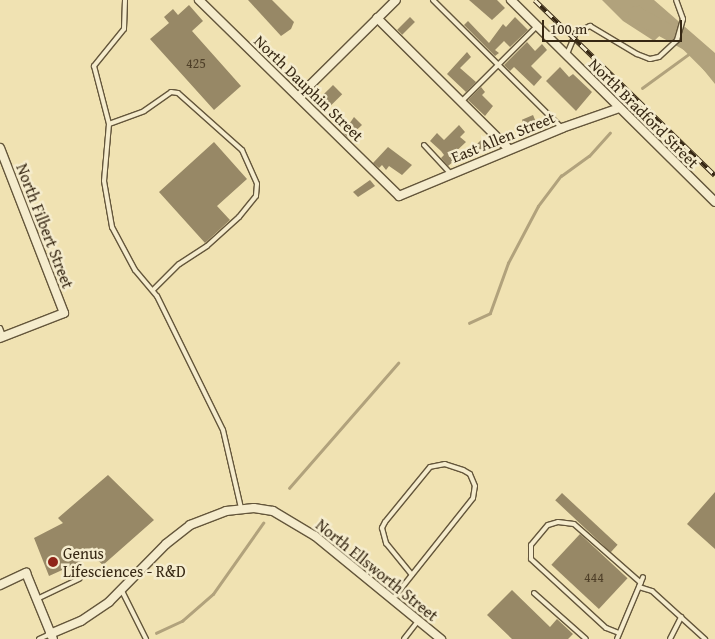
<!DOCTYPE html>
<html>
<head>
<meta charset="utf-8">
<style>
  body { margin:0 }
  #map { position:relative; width:715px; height:639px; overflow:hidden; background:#f0e2b2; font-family:"Gentium Book Plus",serif }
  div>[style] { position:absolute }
  .water>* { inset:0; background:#b1a27c }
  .stream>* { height:2.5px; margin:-1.25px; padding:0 1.25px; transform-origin:1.25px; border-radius:1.25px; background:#b1a27c }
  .river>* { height:16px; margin:-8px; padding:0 8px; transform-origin:8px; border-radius:8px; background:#b1a27c }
  .building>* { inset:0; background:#978866; transform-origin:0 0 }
  .roads { filter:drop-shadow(1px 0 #64563b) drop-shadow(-1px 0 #64563b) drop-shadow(0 1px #64563b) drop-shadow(0 -1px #64563b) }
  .service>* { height:4px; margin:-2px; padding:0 2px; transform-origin:2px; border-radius:2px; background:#f5eccd }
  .minor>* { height:8px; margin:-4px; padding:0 4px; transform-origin:4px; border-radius:4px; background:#f5eccd }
  .rail>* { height:4.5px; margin-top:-2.25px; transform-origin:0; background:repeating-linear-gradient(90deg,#f5eccd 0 8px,#362713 0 16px); box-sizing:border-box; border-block:1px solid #362713 }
  .dots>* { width:14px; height:14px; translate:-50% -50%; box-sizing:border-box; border:2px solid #f5eccd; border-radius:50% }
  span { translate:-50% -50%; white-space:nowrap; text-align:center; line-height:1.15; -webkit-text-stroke:5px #f5eccd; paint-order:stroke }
  .number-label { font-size:14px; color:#4e3f28 }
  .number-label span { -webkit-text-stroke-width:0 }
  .street-label { font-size:16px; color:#362713 }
  .poi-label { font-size:16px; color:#362713 }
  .left { translate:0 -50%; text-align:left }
  .scale { position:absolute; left:542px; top:20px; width:140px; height:22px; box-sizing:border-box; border:2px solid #362713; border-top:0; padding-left:6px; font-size:15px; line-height:18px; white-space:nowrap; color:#362713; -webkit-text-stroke:4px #f5eccd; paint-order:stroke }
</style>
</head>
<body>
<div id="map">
  <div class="water">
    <div style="clip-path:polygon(602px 0,654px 0,715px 53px,715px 84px,669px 27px,654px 41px,623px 21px)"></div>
  </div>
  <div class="stream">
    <div style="left:642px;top:88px;width:63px;rotate:-36deg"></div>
    <div style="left:469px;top:323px;width:23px;rotate:-25deg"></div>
    <div style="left:490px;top:313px;width:53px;rotate:-70.2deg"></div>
    <div style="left:508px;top:263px;width:64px;rotate:-62.2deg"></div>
    <div style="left:538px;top:206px;width:38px;rotate:-53deg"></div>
    <div style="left:561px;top:176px;width:34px;rotate:-36deg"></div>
    <div style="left:589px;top:156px;width:31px;rotate:-48deg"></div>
    <div style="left:289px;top:488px;width:166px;rotate:-48.9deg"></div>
    <div style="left:156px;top:633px;width:29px;rotate:-25deg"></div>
    <div style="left:182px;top:621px;width:41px;rotate:-41.1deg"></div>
    <div style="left:213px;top:594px;width:87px;rotate:-54.8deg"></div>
  </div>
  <div class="river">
    <div style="left:623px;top:0;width:19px;rotate:47deg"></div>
    <div style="left:636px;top:14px;width:60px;rotate:29.1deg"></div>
    <div style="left:688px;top:43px;width:38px;rotate:45deg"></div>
  </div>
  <div class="building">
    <div style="clip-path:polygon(248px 0,272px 0,294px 22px,291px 29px,281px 36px)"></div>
    <div style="clip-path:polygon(469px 0,497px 0,505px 8px,492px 20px)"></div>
    <div style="clip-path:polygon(189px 5px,203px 21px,192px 31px,241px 86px,214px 110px,150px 39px,169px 23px,164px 17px,173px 9px,178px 15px)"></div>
    <div style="left:410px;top:17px;width:7px;height:18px;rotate:45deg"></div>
    <div style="clip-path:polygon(515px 17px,528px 30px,510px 47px,504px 41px,495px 50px,499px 53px,495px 56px,464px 25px,468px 21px,489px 43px,503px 24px,506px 27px)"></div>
    <div style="clip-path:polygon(527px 42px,535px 51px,542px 44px,547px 50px,531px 66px,542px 77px,534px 86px,514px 67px,510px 71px,504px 65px)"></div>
    <div style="clip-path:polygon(467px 52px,471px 57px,460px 68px,476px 82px,466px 92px,447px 74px)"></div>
    <div style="clip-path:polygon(560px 67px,569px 77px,573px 74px,592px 92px,576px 111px,546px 81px)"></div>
    <div style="left:333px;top:85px;width:13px;height:21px;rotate:45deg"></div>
    <div style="clip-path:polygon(481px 87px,485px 92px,482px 95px,493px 106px,485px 116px,468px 100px)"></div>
    <div style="left:533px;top:115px;width:15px;height:12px;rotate:67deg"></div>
    <div style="clip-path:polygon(354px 117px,362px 125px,348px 138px,343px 133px)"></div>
    <div style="clip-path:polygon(459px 125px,465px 132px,460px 137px,466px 142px,450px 157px,454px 161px,448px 166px,441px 158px,444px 155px,441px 151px,430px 141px,437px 133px,444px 140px)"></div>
    <div style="clip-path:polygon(483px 138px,490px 145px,477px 156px,471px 150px)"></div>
    <div style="clip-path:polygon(214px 142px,247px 179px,217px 206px,230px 220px,205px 243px,159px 192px)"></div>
    <div style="clip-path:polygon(388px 147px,412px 165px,402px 175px,389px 166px,386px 170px,382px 165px,379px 168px,373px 163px)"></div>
    <div style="clip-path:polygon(370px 180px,375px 186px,358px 197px,353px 192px)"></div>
    <div style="clip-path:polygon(108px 475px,154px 520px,103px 565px,93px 556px,49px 576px,34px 538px,63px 523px,58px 518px)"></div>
    <div style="clip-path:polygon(715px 492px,715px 549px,687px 524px)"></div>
    <div style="left:562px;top:493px;width:76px;height:10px;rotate:43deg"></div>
    <div style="left:580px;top:534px;width:65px;height:42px;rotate:43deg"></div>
    <div style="clip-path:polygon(512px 590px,550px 627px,557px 619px,573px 634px,568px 639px,512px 639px,487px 615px)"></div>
  </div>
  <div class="roads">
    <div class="service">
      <div style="left:125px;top:0;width:29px;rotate:92deg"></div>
      <div style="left:124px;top:29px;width:48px;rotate:129deg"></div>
      <div style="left:94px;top:66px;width:60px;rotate:75.5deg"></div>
      <div style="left:109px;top:124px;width:57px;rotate:95deg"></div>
      <div style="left:104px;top:181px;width:47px;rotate:80.1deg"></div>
      <div style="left:112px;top:227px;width:49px;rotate:61.9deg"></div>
      <div style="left:135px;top:270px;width:34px;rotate:50deg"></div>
      <div style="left:157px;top:296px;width:149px;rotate:63.8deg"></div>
      <div style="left:223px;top:430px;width:80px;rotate:77deg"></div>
      <div style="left:433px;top:0;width:182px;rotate:44.8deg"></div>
      <div style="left:567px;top:54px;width:23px;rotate:-67deg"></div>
      <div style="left:576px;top:33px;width:16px;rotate:-27deg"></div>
      <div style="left:590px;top:26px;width:55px;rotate:30.8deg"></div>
      <div style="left:637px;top:54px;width:14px;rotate:21deg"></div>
      <div style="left:650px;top:59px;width:9px;rotate:-13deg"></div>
      <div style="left:659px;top:57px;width:25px;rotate:-43deg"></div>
      <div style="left:677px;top:40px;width:22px;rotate:-74deg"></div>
      <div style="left:683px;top:19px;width:20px;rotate:-110deg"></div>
      <div style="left:461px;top:102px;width:107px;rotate:-45deg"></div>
      <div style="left:109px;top:124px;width:37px;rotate:-20deg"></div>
      <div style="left:144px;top:111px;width:33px;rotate:-35deg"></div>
      <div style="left:171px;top:92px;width:7px;rotate:8deg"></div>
      <div style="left:178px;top:93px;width:86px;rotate:41.7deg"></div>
      <div style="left:242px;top:150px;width:37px;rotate:66deg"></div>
      <div style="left:257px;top:184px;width:12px;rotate:95deg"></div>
      <div style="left:256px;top:196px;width:27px;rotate:129deg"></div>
      <div style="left:239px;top:217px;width:43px;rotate:137.8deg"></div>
      <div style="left:207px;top:246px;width:33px;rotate:147deg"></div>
      <div style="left:179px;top:264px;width:37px;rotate:135deg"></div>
      <div style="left:424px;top:145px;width:38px;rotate:47deg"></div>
      <div style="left:0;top:328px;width:9px;rotate:69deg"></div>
      <div style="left:639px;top:587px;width:14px;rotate:17deg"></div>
      <div style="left:652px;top:591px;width:72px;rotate:42.2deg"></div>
      <div style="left:122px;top:591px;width:54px;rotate:63.4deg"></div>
      <div style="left:534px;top:593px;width:69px;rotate:41.5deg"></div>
      <div style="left:37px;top:599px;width:47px;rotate:-25.5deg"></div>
      <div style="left:392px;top:600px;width:130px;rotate:-51.5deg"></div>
      <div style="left:473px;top:498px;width:12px;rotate:-81deg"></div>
      <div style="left:475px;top:486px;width:13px;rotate:-113deg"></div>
      <div style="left:470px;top:474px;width:8px;rotate:-150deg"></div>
      <div style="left:463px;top:470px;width:19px;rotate:-162deg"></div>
      <div style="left:445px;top:464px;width:15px;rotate:169deg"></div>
      <div style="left:430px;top:467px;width:71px;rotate:129.3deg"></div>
      <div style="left:385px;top:522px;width:7px;rotate:117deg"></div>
      <div style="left:382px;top:528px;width:16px;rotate:75deg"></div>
      <div style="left:386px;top:543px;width:41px;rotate:50.9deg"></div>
      <div style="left:619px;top:633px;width:14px;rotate:-159deg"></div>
      <div style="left:606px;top:628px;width:102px;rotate:-137.4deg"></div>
      <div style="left:531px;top:559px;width:14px;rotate:-90deg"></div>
      <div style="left:531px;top:545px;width:26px;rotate:-50deg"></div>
      <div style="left:548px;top:525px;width:10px;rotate:-17deg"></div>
      <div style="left:558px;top:522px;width:16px;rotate:7deg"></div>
      <div style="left:574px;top:524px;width:89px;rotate:41.4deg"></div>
      <div style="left:39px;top:639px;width:12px;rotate:-24deg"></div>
      <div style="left:404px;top:639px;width:23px;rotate:-52deg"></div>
      <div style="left:617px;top:639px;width:67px;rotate:-67.2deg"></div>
      <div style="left:670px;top:639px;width:25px;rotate:-63deg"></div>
    </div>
    <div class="minor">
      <div style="left:199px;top:0;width:280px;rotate:44.4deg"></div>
      <div style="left:399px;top:196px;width:177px;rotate:-22.6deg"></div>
      <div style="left:562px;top:128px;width:60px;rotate:-19.3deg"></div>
      <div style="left:511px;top:0;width:287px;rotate:44.7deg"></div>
      <div style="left:377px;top:18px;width:186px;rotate:44.8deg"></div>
      <div style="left:299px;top:96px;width:136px;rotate:-44.7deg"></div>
      <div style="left:0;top:148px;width:177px;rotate:68.8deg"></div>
      <div style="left:64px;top:313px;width:69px;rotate:158.7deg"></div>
      <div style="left:0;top:585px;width:29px;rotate:-25deg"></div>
      <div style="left:26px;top:573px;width:71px;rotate:67.8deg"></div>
      <div style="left:50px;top:634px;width:34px;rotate:-23deg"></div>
      <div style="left:81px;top:621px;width:34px;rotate:-34deg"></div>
      <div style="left:109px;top:602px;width:81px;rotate:-45.5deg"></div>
      <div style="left:166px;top:544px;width:31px;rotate:-38deg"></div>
      <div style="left:190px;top:525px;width:39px;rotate:-21deg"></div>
      <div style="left:226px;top:511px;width:28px;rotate:-6deg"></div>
      <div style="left:254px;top:508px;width:19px;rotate:9deg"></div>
      <div style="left:273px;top:511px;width:49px;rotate:30.8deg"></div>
      <div style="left:315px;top:536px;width:163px;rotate:39.3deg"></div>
    </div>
  </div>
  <div class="rail">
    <div style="left:535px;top:0;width:251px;rotate:44.2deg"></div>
  </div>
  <div class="dots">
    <div style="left:53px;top:562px;background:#8f2418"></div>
  </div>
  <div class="number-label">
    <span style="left:196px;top:63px">425</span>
    <span style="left:594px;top:577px">444</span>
  </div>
  <div class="street-label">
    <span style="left:309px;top:88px;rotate:44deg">North Dauphin Street</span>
    <span style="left:644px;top:113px;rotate:45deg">North Bradford Street</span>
    <span style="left:503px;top:137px;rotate:-22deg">East Allen Street</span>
    <span style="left:45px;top:226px;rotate:69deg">North Filbert Street</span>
    <span style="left:377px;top:570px;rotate:39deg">North Ellsworth Street</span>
  </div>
  <div class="poi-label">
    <span class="left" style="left:63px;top:562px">Genus<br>Lifesciences - R&amp;D</span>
  </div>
  <div class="scale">100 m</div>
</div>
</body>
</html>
